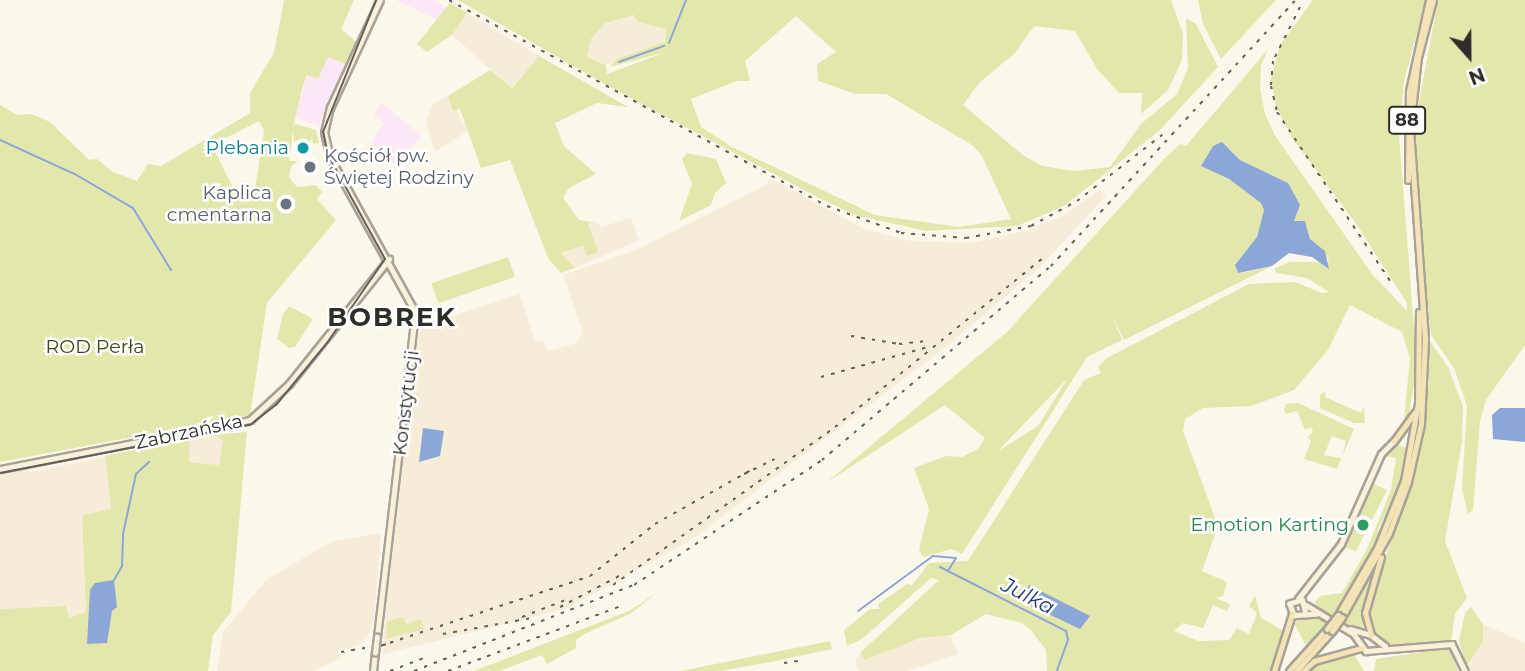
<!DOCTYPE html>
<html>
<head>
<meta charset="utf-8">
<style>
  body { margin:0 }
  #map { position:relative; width:1525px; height:671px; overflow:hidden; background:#fcf7eb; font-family:Montserrat,sans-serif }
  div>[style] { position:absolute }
  .industrial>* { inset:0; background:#f6edd8 }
  .education>* { inset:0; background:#fbe7f6 }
  .green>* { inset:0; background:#e3e7ac; transform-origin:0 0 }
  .water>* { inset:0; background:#8ba6d7 }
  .stream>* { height:2px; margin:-1px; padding:0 1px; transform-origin:1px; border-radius:1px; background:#8ba6d7 }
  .roads { filter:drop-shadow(2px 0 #a8a398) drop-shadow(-2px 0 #a8a398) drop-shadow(0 2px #a8a398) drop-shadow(0 -2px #a8a398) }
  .secondary>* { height:4.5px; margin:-2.25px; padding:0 2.25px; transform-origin:2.25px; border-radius:2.25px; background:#faf1da }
  .primary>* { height:5px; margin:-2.5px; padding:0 2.5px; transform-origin:2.5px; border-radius:2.5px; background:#f4e3b5 }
  .tram>* { height:2px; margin:-1px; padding:0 1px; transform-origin:1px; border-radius:1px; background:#63605a }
  .rail>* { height:2px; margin-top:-1px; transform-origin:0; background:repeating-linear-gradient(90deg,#63605a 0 3.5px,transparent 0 10.5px) }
  .bridges { filter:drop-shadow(2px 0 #a8a398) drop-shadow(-2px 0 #a8a398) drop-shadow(0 2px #a8a398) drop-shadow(0 -2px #a8a398) }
  .secondary-bridge>* { height:4.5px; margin:-2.25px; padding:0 2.25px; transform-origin:2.25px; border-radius:2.25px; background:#faf1da }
  .primary-bridge>* { height:5px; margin:-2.5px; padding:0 2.5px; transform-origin:2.5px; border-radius:2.5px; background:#f4e3b5 }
  .dots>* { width:19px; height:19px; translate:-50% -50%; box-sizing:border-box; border:4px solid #fff; border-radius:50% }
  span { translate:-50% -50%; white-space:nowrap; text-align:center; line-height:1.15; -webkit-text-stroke:5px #fff; paint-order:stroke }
  .shield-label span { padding:2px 5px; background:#fff; border:2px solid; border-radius:5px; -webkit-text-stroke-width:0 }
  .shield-label { font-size:18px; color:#2f2d29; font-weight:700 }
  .culture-label { font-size:19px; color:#0d838f }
  .right { translate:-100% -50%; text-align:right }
  .worship-label { font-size:19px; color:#5b616d }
  .left { translate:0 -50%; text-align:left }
  .park-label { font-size:19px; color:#434518 }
  .street-label { font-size:19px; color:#2f2d29 }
  .leisure-label { font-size:19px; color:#27864d }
  .water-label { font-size:21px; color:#1f3d79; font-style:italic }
  .district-label { font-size:26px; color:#2f2d29; font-weight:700; letter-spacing:2px }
  .north { position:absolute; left:1434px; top:21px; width:70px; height:70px; -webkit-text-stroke:5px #fff; paint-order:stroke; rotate:159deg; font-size:19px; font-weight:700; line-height:28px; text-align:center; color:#2f2d29 }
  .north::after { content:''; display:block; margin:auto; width:24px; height:32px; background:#2f2d29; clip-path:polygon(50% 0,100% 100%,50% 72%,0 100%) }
</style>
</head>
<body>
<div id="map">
  <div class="industrial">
    <div style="clip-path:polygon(467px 13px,539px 56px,511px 88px,452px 35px)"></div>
    <div style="clip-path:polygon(634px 15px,666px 30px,663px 45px,609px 65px,587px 57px,591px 39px,605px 23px)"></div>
    <div style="clip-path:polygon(448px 96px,468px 131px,435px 152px,426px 122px,433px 103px)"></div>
    <div style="clip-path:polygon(770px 178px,864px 229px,910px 241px,970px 243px,1025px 231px,1063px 216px,1100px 190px,1106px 196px,1038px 269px,947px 346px,690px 541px,566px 609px,383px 654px,385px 612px,380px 611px,413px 345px,423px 326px,520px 294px,535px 342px,543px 340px,548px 351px,577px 343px,583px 333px,563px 275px,631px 252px,766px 185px)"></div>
    <div style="clip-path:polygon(631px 218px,639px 240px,575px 268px,563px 258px,561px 254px,584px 246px,588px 223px,596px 222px,601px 227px)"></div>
    <div style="clip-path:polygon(213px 435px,223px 440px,219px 465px,186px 461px,190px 438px)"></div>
    <div style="clip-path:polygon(105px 457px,111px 509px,82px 516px,86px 612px,69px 618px,66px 606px,0 609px,0 469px,26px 464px,30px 472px)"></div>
    <div style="clip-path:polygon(375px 534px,381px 535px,374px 620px,368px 637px,358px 645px,338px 651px,341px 658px,313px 671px,217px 671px,223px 632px,266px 580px,331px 542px)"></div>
    <div style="clip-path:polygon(1483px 624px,1525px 643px,1525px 671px,1468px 671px)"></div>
    <div style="clip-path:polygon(934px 635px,951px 635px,958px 654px,908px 671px,859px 671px,855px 661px,860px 653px,865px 660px,877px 652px)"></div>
  </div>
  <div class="education">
    <div style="clip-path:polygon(396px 0,435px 0,447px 8px,439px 21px)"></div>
    <div style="clip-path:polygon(315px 51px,346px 65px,319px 126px,295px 117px)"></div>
    <div style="clip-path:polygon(382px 103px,422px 137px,395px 164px,371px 142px,384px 123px,374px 115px)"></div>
  </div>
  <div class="green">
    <div style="clip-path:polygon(evenodd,284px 0,354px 0,341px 29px,359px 44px,350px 66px,328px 57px,318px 79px,307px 75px,302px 89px,293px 128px,295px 124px,316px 130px,319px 143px,313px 144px,312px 136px,310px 144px,303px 138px,294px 142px,293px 131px,289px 161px,298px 161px,291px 166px,289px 177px,297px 187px,316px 185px,322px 192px,317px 199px,336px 220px,267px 303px,250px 415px,0 462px,0 105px,17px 115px,32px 114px,50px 122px,89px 160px,97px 159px,113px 172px,137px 181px,148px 164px,161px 166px,250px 113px,250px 93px,274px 53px,284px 0,259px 121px,264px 130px,255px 189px,236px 194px,212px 145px,259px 121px)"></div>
    <div style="clip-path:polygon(evenodd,458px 0,1171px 0,1183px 34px,1182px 60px,1168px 90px,1141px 114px,1142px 93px,1119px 93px,1097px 69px,1075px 31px,1034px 26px,1015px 53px,979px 83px,963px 105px,1024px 156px,1042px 166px,1074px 171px,1110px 167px,1141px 124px,1177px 94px,1188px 68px,1186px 18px,1196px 24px,1218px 67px,1160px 130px,1064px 206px,1017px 226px,926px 231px,855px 215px,817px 197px,610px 87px,458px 0,634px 15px,638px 22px,666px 29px,665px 42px,617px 59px,610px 67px,666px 52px,607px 74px,606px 65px,587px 57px,591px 39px,605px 23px,634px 15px,458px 0,796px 16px,836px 52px,817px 64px,818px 81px,856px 94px,886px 94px,972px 145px,982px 156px,1011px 219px,959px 227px,875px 215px,732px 147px,701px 127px,691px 99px,737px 81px,750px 81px,745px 61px,796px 16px)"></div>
    <div style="clip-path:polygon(1198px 0,1276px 0,1221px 59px,1203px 24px)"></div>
    <div style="clip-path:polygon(evenodd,1313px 0,1426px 0,1404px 81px,1399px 135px,1417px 367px,1407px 425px,1404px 420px,1410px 358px,1402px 332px,1350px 305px,1328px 350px,1294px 390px,1251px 406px,1203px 408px,1185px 419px,1183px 431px,1218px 526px,1202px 571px,1227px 582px,1223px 596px,1216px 598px,1230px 604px,1227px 611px,1213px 605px,1203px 628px,1183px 623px,1174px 631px,1198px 641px,1229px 640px,1237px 628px,1249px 634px,1257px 613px,1249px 606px,1255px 595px,1261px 618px,1284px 631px,1271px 671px,1047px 671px,1046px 650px,1030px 629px,1022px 623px,986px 614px,951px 635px,921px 638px,865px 660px,860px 653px,939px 580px,931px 578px,862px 639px,847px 646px,844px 630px,870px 609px,879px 609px,878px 604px,907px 584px,912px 585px,929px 563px,968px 561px,1084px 380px,1101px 373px,1098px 367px,1107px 358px,1249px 284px,1295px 282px,1322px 293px,1329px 292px,1307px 278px,1276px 273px,1275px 268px,1290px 262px,1329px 262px,1325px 251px,1310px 239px,1307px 226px,1294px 220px,1288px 183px,1240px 160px,1229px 148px,1213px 146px,1201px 166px,1229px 179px,1262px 203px,1264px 210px,1257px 237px,1235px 265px,1242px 273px,1272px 266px,1124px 340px,1112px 316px,1122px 340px,1087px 357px,962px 554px,952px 549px,923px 557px,919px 550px,929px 509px,914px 468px,946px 456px,962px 457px,978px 449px,985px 438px,945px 405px,826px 483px,1007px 332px,1164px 159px,1180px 144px,1186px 146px,1268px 49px,1261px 66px,1260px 88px,1265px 114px,1276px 137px,1372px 274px,1407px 311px,1407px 303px,1357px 225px,1292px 138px,1276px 106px,1271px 79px,1280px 45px,1313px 0,1066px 381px,1038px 426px,998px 451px,1065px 381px,1066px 381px)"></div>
    <div style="clip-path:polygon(1438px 0,1525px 0,1525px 345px,1486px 400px,1480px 421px,1473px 510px,1468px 514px,1462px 489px,1467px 406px,1454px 368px,1431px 335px,1415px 176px,1415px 123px)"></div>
    <div style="clip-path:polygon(450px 3px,467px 13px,452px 35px,427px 52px,417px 44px)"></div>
    <div style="clip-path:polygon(539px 56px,628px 107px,597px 103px,555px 123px,564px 146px,596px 174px,569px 188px,563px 198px,579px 220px,592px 222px,588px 224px,598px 252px,587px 256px,583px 246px,561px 253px,575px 268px,561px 273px,548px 258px,510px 160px,481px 168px,460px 109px,453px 111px,448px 96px,490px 70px,512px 88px)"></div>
    <div style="clip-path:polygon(687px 153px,716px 159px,726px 183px,715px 193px,711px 205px,679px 221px,692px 184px,682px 159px)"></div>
    <div style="left:508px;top:257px;width:21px;height:81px;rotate:71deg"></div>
    <div style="clip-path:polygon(289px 306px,313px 319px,295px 347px,289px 348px,277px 339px,283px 314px)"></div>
    <div style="clip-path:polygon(1430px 341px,1448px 367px,1463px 406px,1462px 442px,1445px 541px,1467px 598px,1455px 614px,1451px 642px,1387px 646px,1370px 630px,1369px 604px,1414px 476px,1428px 388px)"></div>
    <div style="clip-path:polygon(1326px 391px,1325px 397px,1361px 413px,1364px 407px,1365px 423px,1354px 423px,1320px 408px,1320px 395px)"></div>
    <div style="clip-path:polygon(1298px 403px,1354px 429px,1342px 457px,1346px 441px,1332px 436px,1324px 455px,1341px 458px,1337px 469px,1304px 459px,1311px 441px,1308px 437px,1313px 432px,1311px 427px,1305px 430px,1297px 411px,1286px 414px,1284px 410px,1286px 404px)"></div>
    <div style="clip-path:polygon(247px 432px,231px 612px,213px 635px,208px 671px,0 671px,0 609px,66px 606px,69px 618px,86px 612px,82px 515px,111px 509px,105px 456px,190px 438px,189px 462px,219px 465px,223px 440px,213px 435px)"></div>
    <div style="clip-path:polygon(1394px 444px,1408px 448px,1401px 481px,1378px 530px,1379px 540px,1331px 618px,1316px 609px,1315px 602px,1320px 596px,1342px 593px,1366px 551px,1391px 490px,1396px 458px,1384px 456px,1380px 472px,1376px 471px,1383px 456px)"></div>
    <div style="left:1371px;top:482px;width:18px;height:69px;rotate:27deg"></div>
    <div style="clip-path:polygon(1372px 574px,1363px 609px,1363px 629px,1341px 624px)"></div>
    <div style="clip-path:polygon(658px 592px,630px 614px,584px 634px,576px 640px,576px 648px,547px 664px,542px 655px,499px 671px,474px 671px,629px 611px)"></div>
    <div style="clip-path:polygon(1471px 607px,1483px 624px,1483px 641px,1466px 668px,1459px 641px,1465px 613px)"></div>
    <div style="clip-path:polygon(1305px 615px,1328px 621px,1311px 643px,1305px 644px,1294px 623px)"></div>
    <div style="clip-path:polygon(403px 617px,406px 624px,421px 619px,424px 629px,386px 639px,387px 621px)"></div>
    <div style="clip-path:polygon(830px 641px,832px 649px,771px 662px,720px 671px,681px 671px)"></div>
    <div style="clip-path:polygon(1449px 648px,1458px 671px,1374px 671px,1376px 659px)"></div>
    <div style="clip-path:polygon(1354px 654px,1364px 671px,1306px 671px,1316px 662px)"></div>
  </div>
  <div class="water">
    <div style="clip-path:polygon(1222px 142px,1240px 160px,1288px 183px,1300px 205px,1294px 221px,1305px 221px,1310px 239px,1325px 251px,1329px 269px,1312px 257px,1289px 253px,1272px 266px,1238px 273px,1235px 265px,1257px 237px,1264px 210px,1261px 203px,1229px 179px,1201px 166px,1213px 146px)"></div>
    <div style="clip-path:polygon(1500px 408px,1525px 408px,1525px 442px,1493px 439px,1492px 415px)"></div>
    <div style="clip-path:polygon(423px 428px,444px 431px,440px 456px,419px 462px)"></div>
    <div style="clip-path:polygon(114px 580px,117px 607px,112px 611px,107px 643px,87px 644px,90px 590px,95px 583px)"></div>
    <div style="clip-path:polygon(1029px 585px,1090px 616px,1080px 629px,1021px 601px)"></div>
  </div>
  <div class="stream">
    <div style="left:669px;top:43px;width:46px;rotate:-68.4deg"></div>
    <div style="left:619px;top:62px;width:48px;rotate:-19.6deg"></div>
    <div style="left:0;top:140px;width:79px;rotate:24.6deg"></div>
    <div style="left:73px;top:173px;width:69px;rotate:30.3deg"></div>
    <div style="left:133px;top:208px;width:73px;rotate:58.5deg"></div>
    <div style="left:940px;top:567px;width:141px;rotate:26.9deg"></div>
    <div style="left:1066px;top:631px;width:9px;rotate:77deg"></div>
    <div style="left:1068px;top:640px;width:33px;rotate:110deg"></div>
    <div style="left:114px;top:580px;width:16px;rotate:-60deg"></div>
    <div style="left:122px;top:566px;width:32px;rotate:-88deg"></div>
    <div style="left:123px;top:534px;width:61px;rotate:-77.8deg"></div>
    <div style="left:136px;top:474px;width:18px;rotate:-43deg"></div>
    <div style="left:858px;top:611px;width:93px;rotate:-36.3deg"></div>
    <div style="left:933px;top:556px;width:23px;rotate:5deg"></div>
    <div style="left:956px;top:558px;width:15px;rotate:122deg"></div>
  </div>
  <div class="roads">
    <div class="secondary">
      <div style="left:0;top:469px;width:255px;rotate:-11.1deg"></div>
      <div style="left:250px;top:420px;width:53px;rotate:-42.7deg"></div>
      <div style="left:289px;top:384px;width:160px;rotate:-51.3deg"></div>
      <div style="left:1298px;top:599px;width:70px;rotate:-52deg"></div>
      <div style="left:1341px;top:544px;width:98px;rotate:-66deg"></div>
      <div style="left:1381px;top:454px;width:18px;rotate:-45deg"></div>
      <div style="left:1306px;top:605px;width:56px;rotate:31.1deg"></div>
      <div style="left:1354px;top:634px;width:21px;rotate:55deg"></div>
      <div style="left:1366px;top:651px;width:86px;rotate:-4.7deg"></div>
      <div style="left:1452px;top:644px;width:30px;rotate:64deg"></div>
      <div style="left:1305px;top:612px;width:12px;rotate:-104deg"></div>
      <div style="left:1302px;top:600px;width:13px;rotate:162deg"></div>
      <div style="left:1290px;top:604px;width:12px;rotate:70deg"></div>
      <div style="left:1294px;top:615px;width:22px;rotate:-3deg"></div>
      <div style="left:1350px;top:629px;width:22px;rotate:16deg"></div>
      <div style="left:1371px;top:635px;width:18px;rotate:38deg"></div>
      <div style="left:377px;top:637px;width:327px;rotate:-83.3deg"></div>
      <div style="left:415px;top:312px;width:176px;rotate:-118.9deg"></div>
      <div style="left:330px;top:158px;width:26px;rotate:-103deg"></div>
      <div style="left:324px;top:133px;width:26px;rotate:-77deg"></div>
      <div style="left:330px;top:108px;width:119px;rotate:-65.2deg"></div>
      <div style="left:373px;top:671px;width:18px;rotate:-84deg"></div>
    </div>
    <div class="primary">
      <div style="left:1408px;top:180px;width:89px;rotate:-89.4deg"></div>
      <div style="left:1409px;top:91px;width:93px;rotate:-77.6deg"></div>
      <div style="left:1394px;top:441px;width:36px;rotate:-54deg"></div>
      <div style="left:1338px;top:615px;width:78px;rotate:-59.8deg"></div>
      <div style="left:1377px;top:548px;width:72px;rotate:-68.1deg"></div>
      <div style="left:1404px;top:481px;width:79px;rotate:-79.8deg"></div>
      <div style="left:1418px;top:403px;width:91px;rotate:-89.4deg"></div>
      <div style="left:1342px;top:617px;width:96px;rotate:-60.8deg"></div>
      <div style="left:1389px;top:533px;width:54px;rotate:-69.6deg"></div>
      <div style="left:1408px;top:482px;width:59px;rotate:-77.4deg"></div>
      <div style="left:1421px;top:424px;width:86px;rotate:-87.3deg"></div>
      <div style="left:1425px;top:338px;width:211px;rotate:-94.1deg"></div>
      <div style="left:1410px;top:128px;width:71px;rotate:-83.6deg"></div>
      <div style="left:1418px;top:57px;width:59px;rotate:-75.3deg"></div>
      <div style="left:1371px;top:635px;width:23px;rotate:-105deg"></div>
      <div style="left:1365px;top:613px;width:58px;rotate:-74.1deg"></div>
      <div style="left:1274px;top:671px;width:60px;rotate:-72.5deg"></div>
      <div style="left:1289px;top:671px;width:57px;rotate:-47.9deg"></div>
      <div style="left:1296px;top:671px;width:54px;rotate:-48deg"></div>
      <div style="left:1303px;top:671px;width:15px;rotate:-42deg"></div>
      <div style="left:1314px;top:661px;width:49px;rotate:-15.5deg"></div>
    </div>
  </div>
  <div class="tram">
    <div style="left:0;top:473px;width:255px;rotate:-10.9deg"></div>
    <div style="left:250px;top:425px;width:33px;rotate:-38deg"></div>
    <div style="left:276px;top:405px;width:80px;rotate:-50.6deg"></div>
    <div style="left:327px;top:343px;width:102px;rotate:-55.4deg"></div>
    <div style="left:385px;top:259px;width:119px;rotate:-118.7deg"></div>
    <div style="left:328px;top:155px;width:24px;rotate:-102deg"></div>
    <div style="left:323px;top:132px;width:142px;rotate:-68.1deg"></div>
  </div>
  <div class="rail">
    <div style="left:449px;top:0;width:430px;rotate:28.6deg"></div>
    <div style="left:827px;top:206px;width:79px;rotate:20deg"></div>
    <div style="left:901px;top:233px;width:65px;rotate:4.4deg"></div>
    <div style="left:966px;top:238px;width:66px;rotate:-10.5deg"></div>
    <div style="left:1031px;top:226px;width:52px;rotate:-28.5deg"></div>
    <div style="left:1077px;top:201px;width:108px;rotate:-37.8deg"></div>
    <div style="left:1300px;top:7px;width:60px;rotate:116.6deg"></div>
    <div style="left:1273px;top:61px;width:25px;rotate:95deg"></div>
    <div style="left:1271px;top:86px;width:27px;rotate:77deg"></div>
    <div style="left:1277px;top:112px;width:205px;rotate:56.2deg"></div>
    <div style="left:851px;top:336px;width:49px;rotate:9.5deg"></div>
    <div style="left:899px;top:344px;width:30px;rotate:-6deg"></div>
    <div style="left:821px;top:377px;width:111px;rotate:-15.7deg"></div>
    <div style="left:744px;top:474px;width:34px;rotate:-26deg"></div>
    <div style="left:613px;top:585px;width:272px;rotate:-35.4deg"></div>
    <div style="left:835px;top:427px;width:267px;rotate:-39.1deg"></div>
    <div style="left:560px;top:607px;width:67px;rotate:-27.7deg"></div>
    <div style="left:522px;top:617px;width:49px;rotate:-21.4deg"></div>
    <div style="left:443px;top:634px;width:90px;rotate:-10.2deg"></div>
    <div style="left:380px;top:646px;width:221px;rotate:-18.4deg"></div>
    <div style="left:590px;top:576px;width:83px;rotate:-38.7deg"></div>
    <div style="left:655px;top:524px;width:112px;rotate:-29.3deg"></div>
    <div style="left:341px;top:652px;width:48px;rotate:-9.7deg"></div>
    <div style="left:784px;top:663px;width:14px;rotate:-8deg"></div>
    <div style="left:390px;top:671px;width:36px;rotate:-21deg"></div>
    <div style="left:414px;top:671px;width:236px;rotate:-21.4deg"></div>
    <div style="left:634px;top:585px;width:226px;rotate:-33.6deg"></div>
    <div style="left:822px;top:460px;width:300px;rotate:-40.3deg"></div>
    <div style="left:1051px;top:266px;width:362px;rotate:-47.4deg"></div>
    <div style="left:448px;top:671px;width:185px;rotate:-20.6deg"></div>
  </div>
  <div class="bridges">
    <div class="secondary-bridge">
      <div style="left:375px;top:653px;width:16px;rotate:-83deg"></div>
    </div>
    <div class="primary-bridge">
      <div style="left:1327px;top:629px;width:18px;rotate:-52deg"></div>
      <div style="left:1332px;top:631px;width:17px;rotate:-54deg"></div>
    </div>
  </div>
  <div class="dots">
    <div style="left:303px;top:148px;background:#0f9aa8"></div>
    <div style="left:310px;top:167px;background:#6b7280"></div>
    <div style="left:286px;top:204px;background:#6b7280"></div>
    <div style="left:1363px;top:525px;background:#2e9e5b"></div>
  </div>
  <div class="shield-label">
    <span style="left:1407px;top:120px">88</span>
  </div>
  <div class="culture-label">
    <span class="right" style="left:289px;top:148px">Plebania</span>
  </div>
  <div class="worship-label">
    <span class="left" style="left:324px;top:167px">Kościół pw.<br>Świętej Rodziny</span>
    <span class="right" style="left:272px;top:204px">Kaplica<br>cmentarna</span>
  </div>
  <div class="park-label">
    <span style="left:95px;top:347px">ROD Perła</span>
  </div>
  <div class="street-label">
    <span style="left:406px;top:403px;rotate:-83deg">Konstytucji</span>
    <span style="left:189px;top:432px;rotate:-12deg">Zabrzańska</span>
  </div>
  <div class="leisure-label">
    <span class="right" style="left:1349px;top:525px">Emotion Karting</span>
  </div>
  <div class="water-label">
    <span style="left:1028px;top:596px;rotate:27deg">Julka</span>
  </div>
  <div class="district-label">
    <span style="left:392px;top:318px">BOBREK</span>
  </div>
  <div class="north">N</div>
</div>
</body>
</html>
